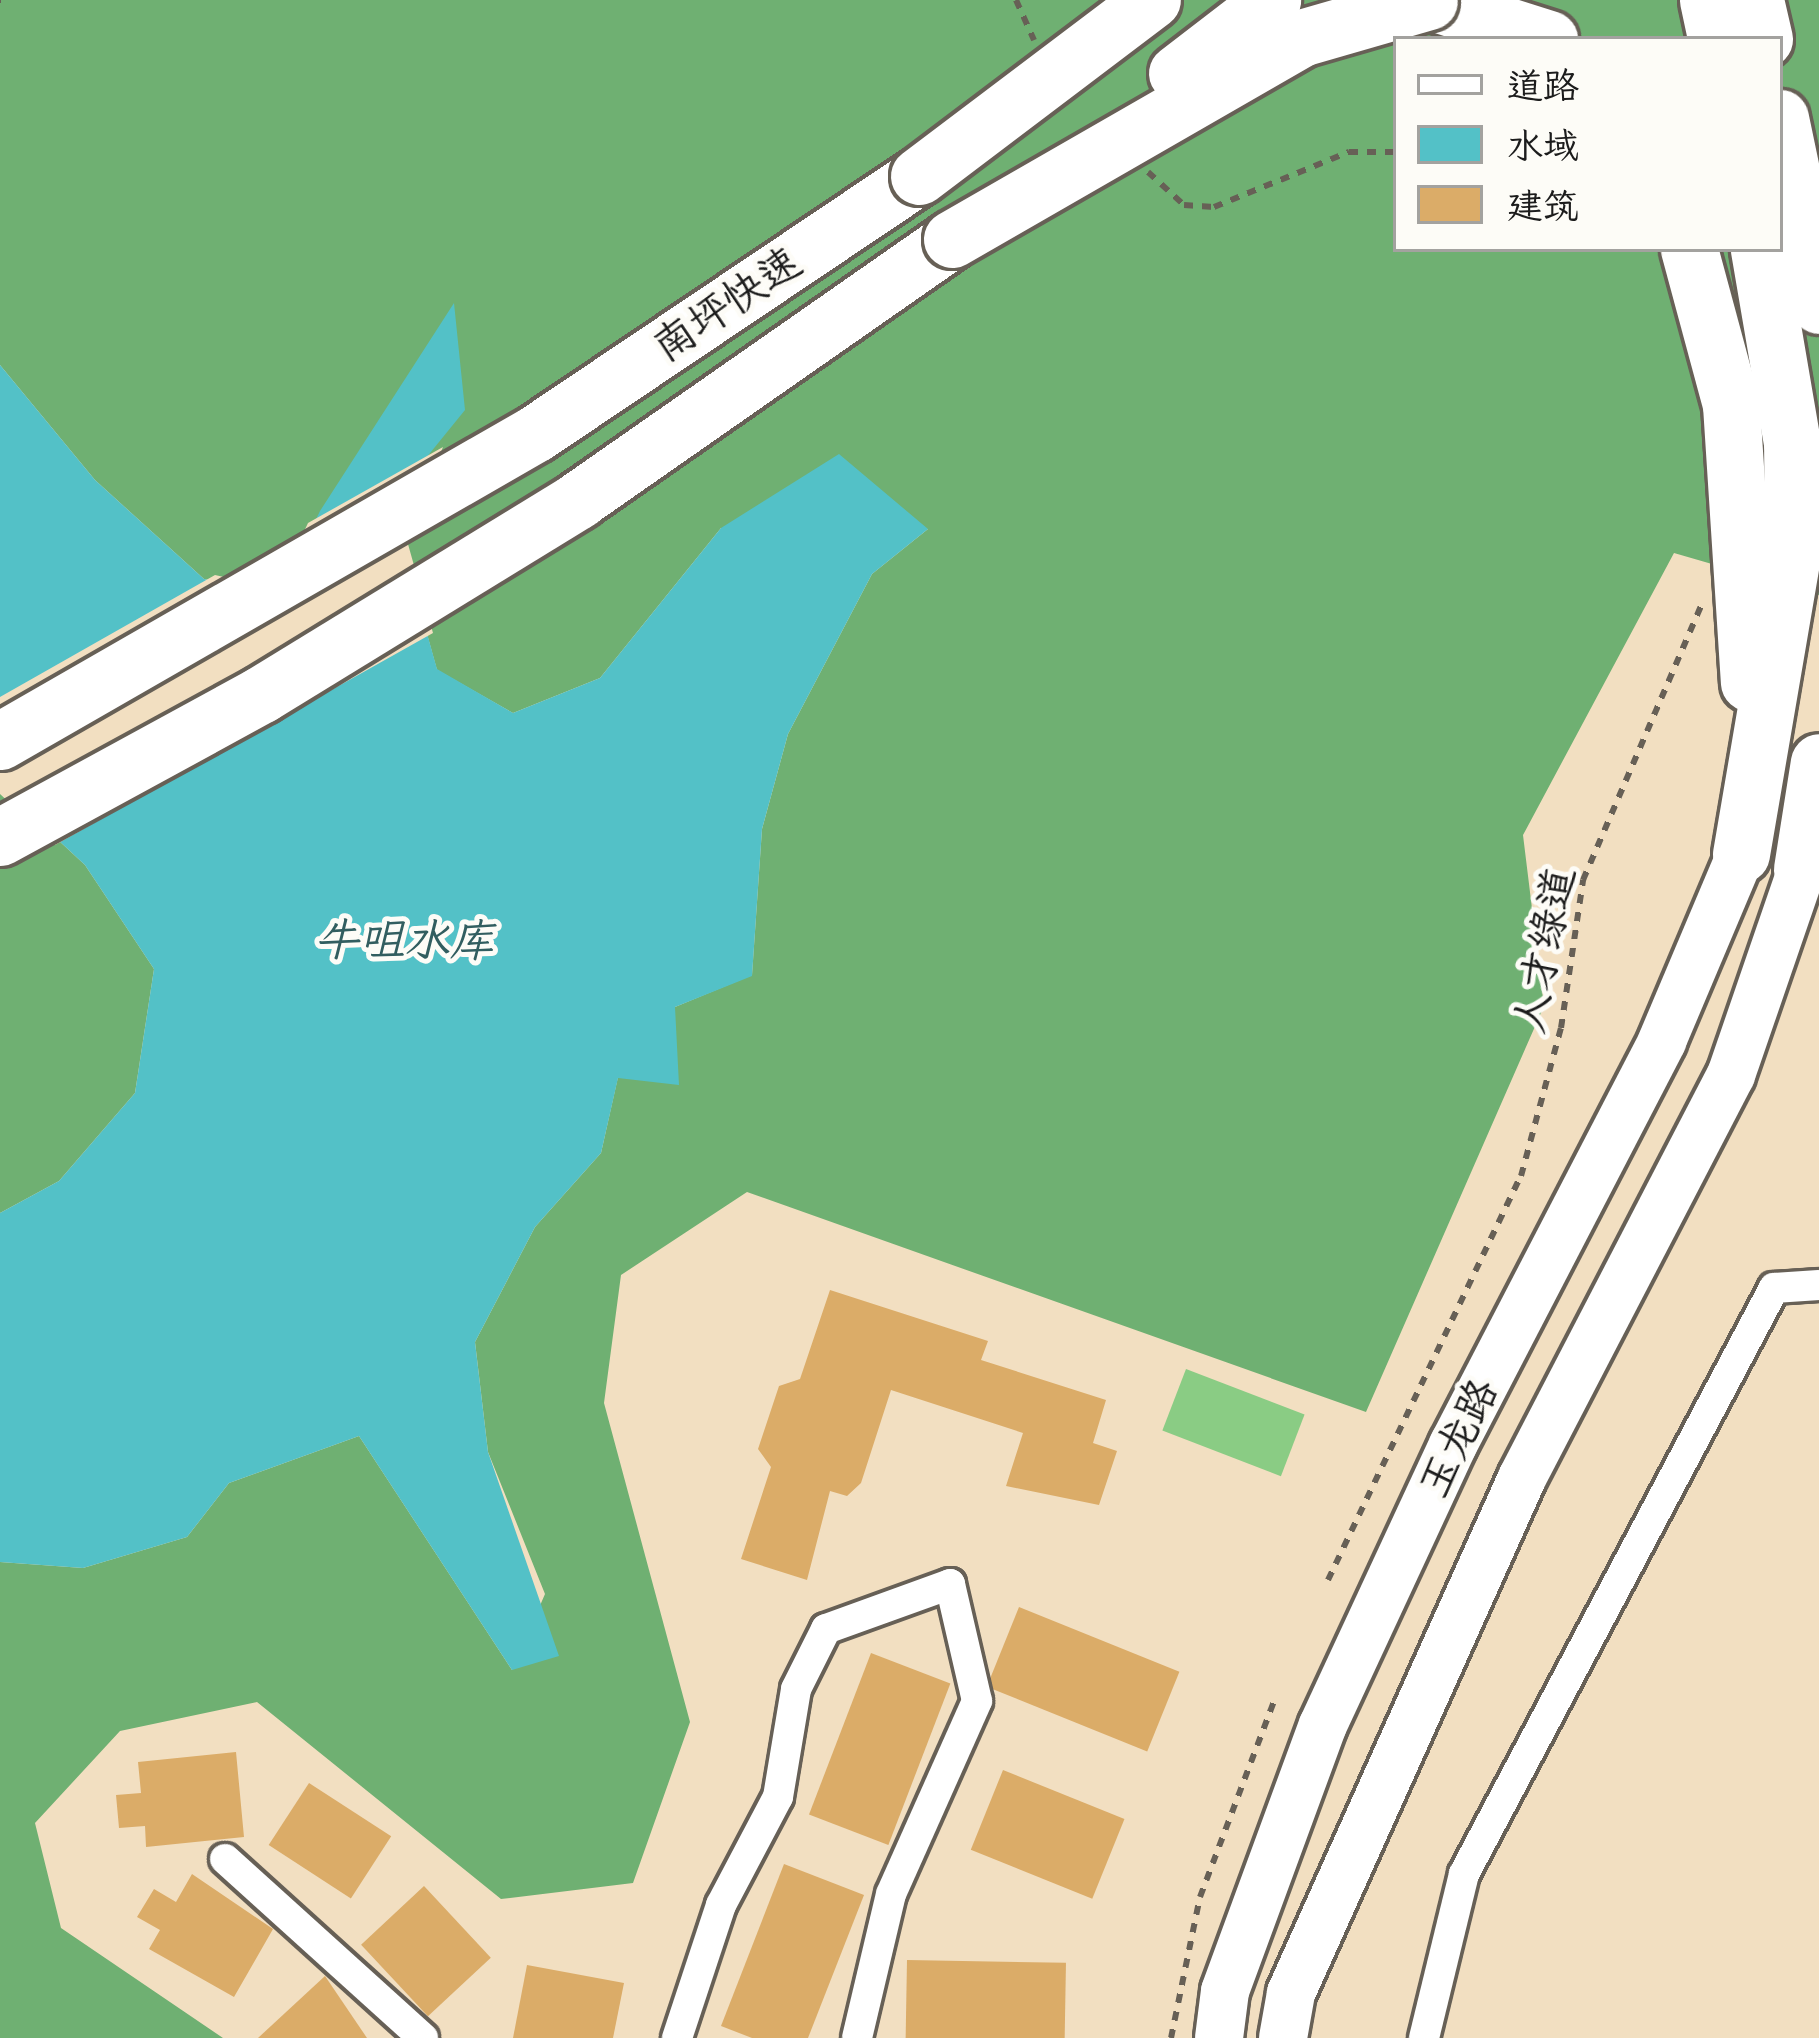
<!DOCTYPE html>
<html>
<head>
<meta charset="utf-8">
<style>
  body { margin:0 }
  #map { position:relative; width:1819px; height:2038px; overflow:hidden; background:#f2dfc1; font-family:Itim,"LXGW WenKai TC",sans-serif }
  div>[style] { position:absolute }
  .green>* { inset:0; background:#8acc84; transform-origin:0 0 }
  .forest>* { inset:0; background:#6fb072 }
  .water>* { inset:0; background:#53c1c7 }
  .pier>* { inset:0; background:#f2dfc1 }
  .building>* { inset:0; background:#dbac68; transform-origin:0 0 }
  .path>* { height:6px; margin-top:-3px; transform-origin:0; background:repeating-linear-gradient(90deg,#676056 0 9px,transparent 0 18px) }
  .roads { filter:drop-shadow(3px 0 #676056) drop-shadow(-3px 0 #676056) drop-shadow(0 3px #676056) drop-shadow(0 -3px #676056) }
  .street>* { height:30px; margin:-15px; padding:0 15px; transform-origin:15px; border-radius:15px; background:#fff }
  .primary>* { height:48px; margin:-24px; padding:0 24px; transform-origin:24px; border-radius:24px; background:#fff }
  .highway>* { height:57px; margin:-28.5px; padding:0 28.5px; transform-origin:28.5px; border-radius:28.5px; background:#fff }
  .bridges { filter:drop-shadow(3px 0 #676056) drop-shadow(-3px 0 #676056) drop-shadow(0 3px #676056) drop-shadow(0 -3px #676056) }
  .highway-bridge>* { height:57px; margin:-28.5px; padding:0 28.5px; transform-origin:28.5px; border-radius:28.5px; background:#fff }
  span { translate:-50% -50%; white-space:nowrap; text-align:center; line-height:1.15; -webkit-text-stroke:10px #fdfcf7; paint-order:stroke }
  .street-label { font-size:42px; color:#1c1c1c }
  .water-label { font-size:45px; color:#325e60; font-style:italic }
  .legend { position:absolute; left:1393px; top:36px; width:390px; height:216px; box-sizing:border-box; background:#fdfcf7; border:3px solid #a3a29f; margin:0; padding:15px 21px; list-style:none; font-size:36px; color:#1c1c1c }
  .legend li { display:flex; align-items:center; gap:24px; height:60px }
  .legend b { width:60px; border:3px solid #a3a29f }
</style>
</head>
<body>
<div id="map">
  <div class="green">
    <div style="left:1186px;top:1369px;width:127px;height:66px;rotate:21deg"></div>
  </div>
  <div class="forest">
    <div style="clip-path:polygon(evenodd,0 0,1819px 0,1819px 595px,1674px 553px,1523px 835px,1544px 1006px,1366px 1412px,747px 1192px,621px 1275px,604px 1403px,690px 1722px,633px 1883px,501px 1899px,257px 1702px,120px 1731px,35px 1823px,61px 1928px,223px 2038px,0 2038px,0 1562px,83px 1568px,187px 1537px,229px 1483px,359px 1436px,512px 1670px,545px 1594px,488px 1452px,475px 1342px,535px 1227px,601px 1153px,618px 1077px,675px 1007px,752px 975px,762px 829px,788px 734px,872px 574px,928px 529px,721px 528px,600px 678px,513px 713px,437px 670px,400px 537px,454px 305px,280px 595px,204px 579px,95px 480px,0 365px,0 0,1396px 39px,1780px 39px,1780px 249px,1396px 249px,1396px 39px)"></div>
    <div style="clip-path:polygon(0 786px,85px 865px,154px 969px,135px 1093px,59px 1181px,0 1213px)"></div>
  </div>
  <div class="water">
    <div style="clip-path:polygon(454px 303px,465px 410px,426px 458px,400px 537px,437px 669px,513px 713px,600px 678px,721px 528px,839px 454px,928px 529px,872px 574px,788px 734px,762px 829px,752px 976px,675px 1007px,679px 1085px,618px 1078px,601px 1153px,535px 1227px,475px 1342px,488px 1452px,559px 1656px,512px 1670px,359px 1436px,229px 1483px,187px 1537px,83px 1568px,0 1562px,0 1213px,59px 1181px,135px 1093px,154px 969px,85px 865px,0 786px,0 365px,95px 480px,204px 579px,280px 595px,320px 511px)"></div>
  </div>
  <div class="pier">
    <div style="clip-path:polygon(443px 447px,406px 537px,433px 633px,55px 845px,0 794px,0 697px,215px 575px,277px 589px,308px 523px)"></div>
  </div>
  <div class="building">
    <div style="clip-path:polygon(830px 1290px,988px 1341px,981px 1360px,1106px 1400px,1093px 1443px,1117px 1451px,1099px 1505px,1006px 1486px,1023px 1433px,891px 1390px,861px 1483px,847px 1496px,830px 1491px,807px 1580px,741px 1559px,771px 1467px,758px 1449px,779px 1386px,800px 1379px)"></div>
    <div style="left:1019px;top:1607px;width:173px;height:86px;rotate:22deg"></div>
    <div style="left:871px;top:1653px;width:85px;height:173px;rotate:21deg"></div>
    <div style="clip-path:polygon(236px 1752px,244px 1837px,146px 1847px,145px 1826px,119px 1828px,116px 1795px,141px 1793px,138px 1762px)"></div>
    <div style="left:1003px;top:1770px;width:131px;height:86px;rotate:22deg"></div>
    <div style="left:309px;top:1783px;width:98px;height:74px;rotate:33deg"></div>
    <div style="clip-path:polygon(784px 1864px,864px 1895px,808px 2038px,752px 2038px,721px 2026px)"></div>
    <div style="clip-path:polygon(192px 1874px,273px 1929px,234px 1997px,149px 1949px,160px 1930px,137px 1917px,154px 1889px,176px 1902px)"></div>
    <div style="left:424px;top:1886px;width:98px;height:86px;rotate:47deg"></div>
    <div style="left:907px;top:1960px;width:159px;height:78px;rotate:1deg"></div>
    <div style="clip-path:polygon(527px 1965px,624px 1983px,613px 2038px,513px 2038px)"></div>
    <div style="clip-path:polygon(325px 1976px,367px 2038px,258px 2038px)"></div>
  </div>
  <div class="path">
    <div style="left:0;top:0;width:1px"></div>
    <div style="left:1016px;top:0;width:44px;rotate:65.8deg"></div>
    <div style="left:1148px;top:172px;width:49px;rotate:42.5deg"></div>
    <div style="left:1184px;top:205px;width:30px;rotate:4deg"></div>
    <div style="left:1214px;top:207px;width:146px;rotate:-22.2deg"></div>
    <div style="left:1349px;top:152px;width:47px"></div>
    <div style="left:1328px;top:1580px;width:448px;rotate:-64.5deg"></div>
    <div style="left:1521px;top:1176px;width:153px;rotate:-74.9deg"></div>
    <div style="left:1561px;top:1028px;width:150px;rotate:-81.5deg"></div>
    <div style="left:1583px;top:880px;width:301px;rotate:-66.7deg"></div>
    <div style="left:1171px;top:2038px;width:144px;rotate:-78.4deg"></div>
    <div style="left:1200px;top:1897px;width:212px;rotate:-69.3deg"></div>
  </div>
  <div class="roads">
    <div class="street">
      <div style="left:225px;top:1859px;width:267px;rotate:42.1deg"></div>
      <div style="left:677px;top:2038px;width:140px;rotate:-71.7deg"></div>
      <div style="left:721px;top:1905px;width:122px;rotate:-62.2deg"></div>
      <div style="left:778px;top:1797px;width:109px;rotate:-80.5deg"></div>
      <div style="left:796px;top:1689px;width:67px;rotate:-63.4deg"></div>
      <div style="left:826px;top:1629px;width:132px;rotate:-19.9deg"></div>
      <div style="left:950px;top:1584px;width:120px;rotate:77deg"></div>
      <div style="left:977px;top:1701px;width:211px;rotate:114deg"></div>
      <div style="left:891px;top:1894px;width:148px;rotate:103.3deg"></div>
      <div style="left:1424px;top:2038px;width:169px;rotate:-76.3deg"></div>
      <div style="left:1464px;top:1874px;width:663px;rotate:-62.12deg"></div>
      <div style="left:1774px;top:1288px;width:45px;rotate:-3.8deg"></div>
    </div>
    <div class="primary">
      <div style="left:1219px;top:2038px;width:47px;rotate:-82.7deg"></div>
      <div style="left:1225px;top:1991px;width:283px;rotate:-69.8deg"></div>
      <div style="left:1323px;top:1725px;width:309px;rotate:-65.1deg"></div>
      <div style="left:1453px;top:1445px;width:455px;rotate:-62.6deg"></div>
      <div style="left:1662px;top:1041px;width:203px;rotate:-67.1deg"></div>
      <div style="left:1283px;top:2038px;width:46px;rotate:-79.9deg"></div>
      <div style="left:1291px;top:1993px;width:564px;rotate:-65.84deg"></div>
      <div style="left:1522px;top:1478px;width:454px;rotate:-62.6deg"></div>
      <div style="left:1731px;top:1075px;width:218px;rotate:-71deg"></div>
    </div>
    <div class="highway">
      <div style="left:1708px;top:0;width:40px;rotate:78deg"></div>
      <div style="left:1755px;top:0;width:40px;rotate:77deg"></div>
      <div style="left:1429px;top:1px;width:126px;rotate:17.6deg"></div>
      <div style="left:1780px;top:118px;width:191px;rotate:78.2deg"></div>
      <div style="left:1689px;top:249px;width:162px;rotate:74.9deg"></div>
      <div style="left:1731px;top:405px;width:278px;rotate:86.3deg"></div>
      <div style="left:0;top:741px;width:618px;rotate:-29.88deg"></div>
      <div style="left:536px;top:433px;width:461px;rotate:-33.9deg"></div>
      <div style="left:0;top:837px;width:298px;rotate:-28.6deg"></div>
      <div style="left:262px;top:694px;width:371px;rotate:-31.5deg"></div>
      <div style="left:578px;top:500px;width:456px;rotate:-34.9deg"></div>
      <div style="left:1741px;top:854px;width:309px;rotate:-80.3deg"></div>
      <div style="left:1793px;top:549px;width:106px;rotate:-90.5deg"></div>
      <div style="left:1792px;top:443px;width:197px;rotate:-99.7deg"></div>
      <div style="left:1802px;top:869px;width:108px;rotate:-81deg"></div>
    </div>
  </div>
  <div class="bridges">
    <div class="highway-bridge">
      <div style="left:1177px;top:73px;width:120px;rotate:-37.5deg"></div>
      <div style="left:919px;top:176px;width:292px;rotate:-37.1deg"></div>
      <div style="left:952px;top:239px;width:403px;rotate:-29.9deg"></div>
      <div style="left:1301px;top:38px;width:133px;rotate:-16.1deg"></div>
    </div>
  </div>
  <div class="street-label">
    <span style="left:727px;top:304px;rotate:-34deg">南坪快速</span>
    <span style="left:1544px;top:950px;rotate:-79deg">人才绿道</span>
    <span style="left:1458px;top:1438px;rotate:-64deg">玉龙路</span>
  </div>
  <div class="water-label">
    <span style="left:404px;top:940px">牛咀水库</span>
  </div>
  <ul class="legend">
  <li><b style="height:15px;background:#fff"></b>道路</li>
  <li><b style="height:33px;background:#53c1c7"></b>水域</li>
  <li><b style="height:33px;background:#dbac68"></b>建筑</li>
  </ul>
</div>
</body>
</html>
